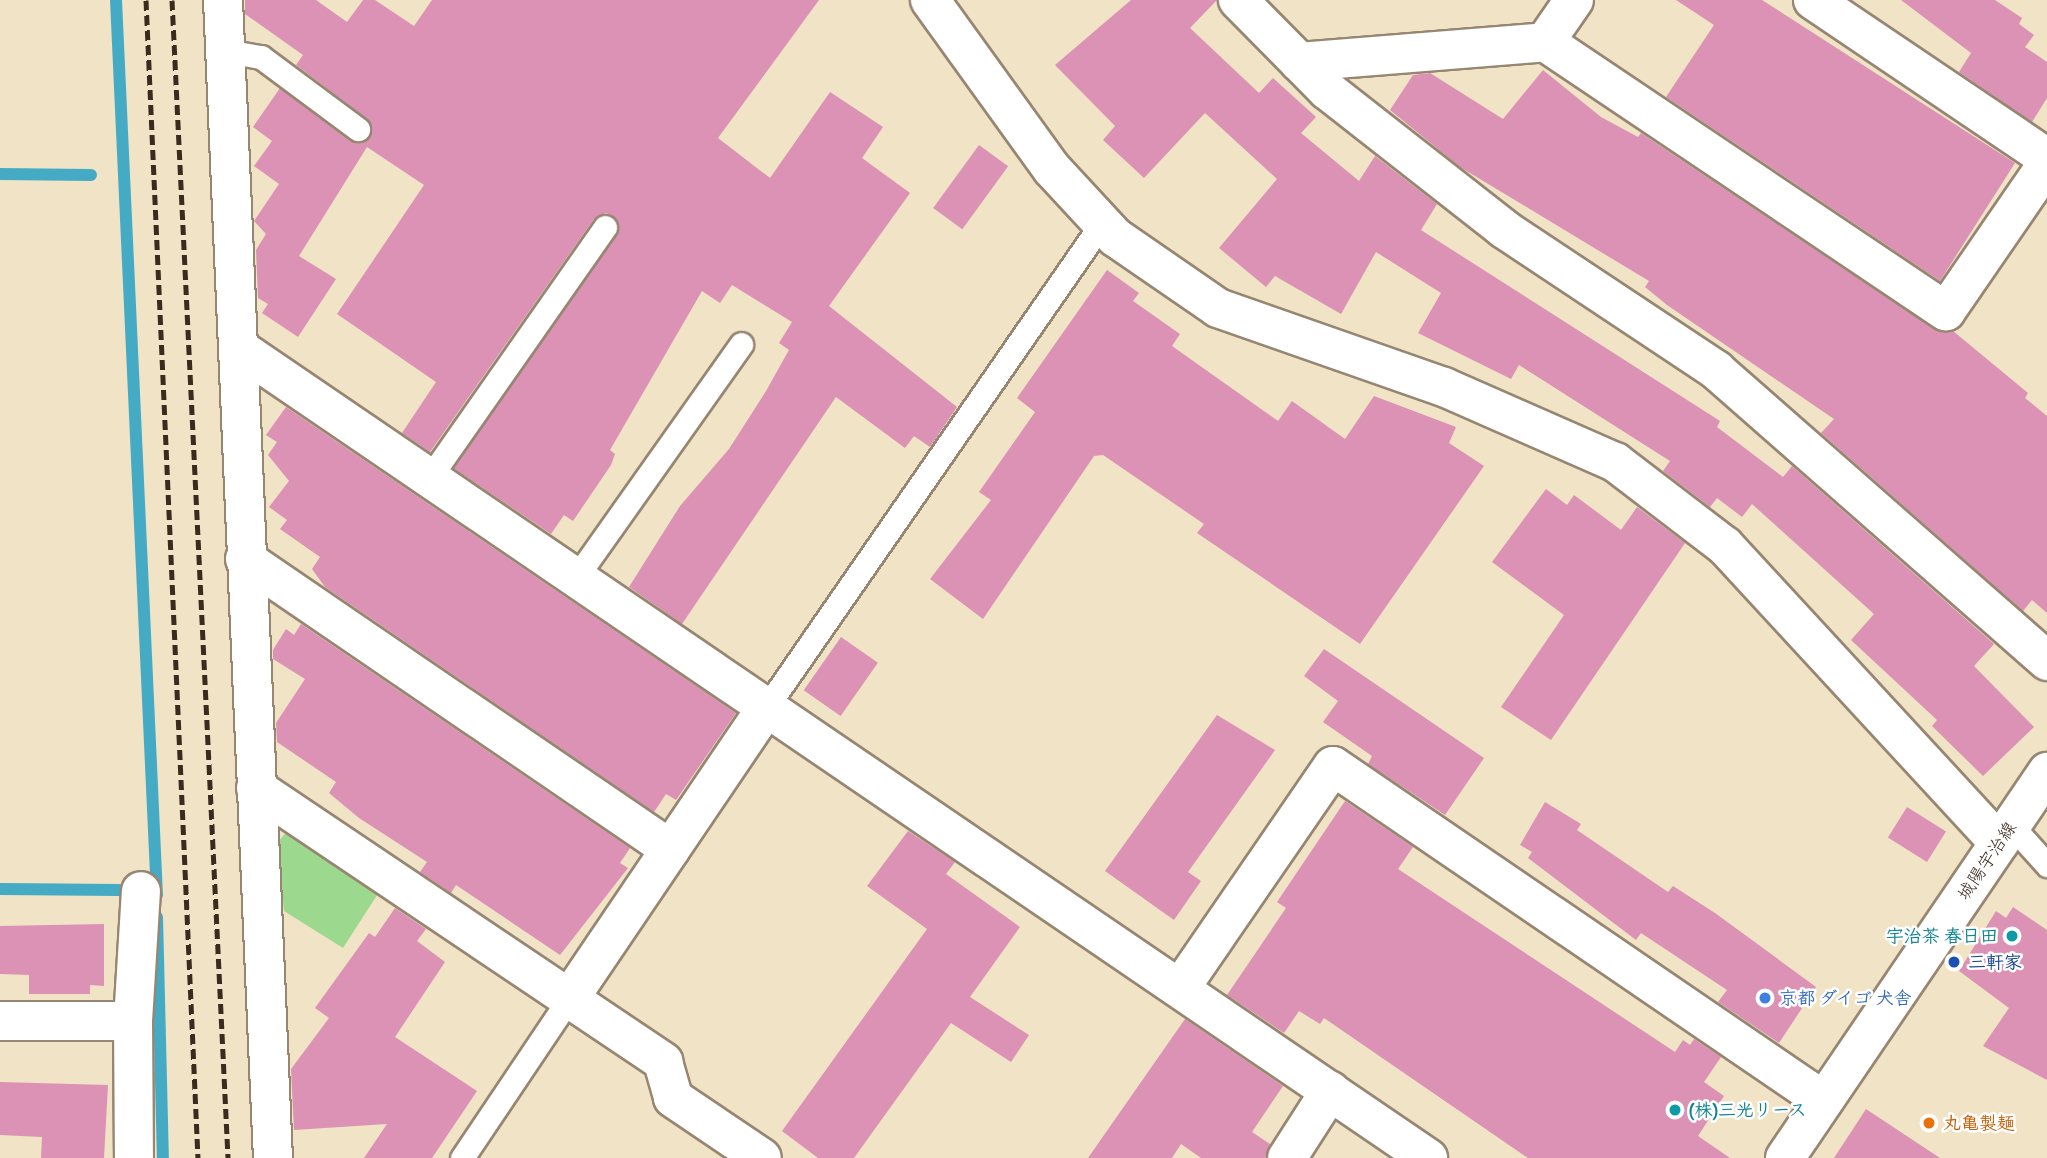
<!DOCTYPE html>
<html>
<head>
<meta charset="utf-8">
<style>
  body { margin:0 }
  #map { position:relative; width:2047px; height:1158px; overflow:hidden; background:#f0e3c6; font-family:Delius,"Klee One",sans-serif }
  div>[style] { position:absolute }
  .green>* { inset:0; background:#9cd98e }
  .stream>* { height:12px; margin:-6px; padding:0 6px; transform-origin:6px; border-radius:6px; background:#45abc5 }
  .building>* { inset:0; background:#dc92b5; transform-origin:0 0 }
  .roads { filter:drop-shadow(2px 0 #968672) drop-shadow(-2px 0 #968672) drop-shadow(0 2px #968672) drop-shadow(0 -2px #968672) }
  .service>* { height:23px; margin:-11.5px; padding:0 11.5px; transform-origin:11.5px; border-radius:11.5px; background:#fff }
  .minor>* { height:38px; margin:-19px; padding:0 19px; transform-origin:19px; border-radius:19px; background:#fff }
  .tertiary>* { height:38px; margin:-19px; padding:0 19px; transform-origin:19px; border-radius:19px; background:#fff }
  .primary>* { height:38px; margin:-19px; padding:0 19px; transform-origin:19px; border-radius:19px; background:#fff }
  .rail>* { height:5px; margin-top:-2.5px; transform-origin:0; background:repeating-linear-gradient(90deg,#3b2a1e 0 10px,transparent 0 15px) }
  .dots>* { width:19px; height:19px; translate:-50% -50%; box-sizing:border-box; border:4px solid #fff; border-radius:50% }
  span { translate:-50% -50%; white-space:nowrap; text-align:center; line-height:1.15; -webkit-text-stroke:5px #fff; paint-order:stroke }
  .street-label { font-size:18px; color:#3b2a1e }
  .culture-label { font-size:18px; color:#0d838f; font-weight:700 }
  .right { translate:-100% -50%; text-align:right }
  .left { translate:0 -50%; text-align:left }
  .transit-label { font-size:18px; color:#164399; font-weight:700 }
  .shop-label { font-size:18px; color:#366cbe; font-weight:700 }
  .food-label { font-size:18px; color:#c56008; font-weight:700 }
</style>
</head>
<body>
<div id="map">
  <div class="green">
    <div style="clip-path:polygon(290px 828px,381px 889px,343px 948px,284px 911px,277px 843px)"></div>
  </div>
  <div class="stream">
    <div style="left:116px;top:0;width:896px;rotate:87.38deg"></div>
    <div style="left:0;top:174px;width:91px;rotate:0.6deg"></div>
    <div style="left:0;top:889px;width:119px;rotate:0.5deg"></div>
    <div style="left:157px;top:917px;width:241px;rotate:88.6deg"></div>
  </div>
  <div class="building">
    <div style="clip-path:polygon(245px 0,316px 0,347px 22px,363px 0,375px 0,414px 26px,432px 0,819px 0,718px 138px,770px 178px,830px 92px,883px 127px,862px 158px,910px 193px,829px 306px,957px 407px,930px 447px,914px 436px,905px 448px,836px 397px,682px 624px,629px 587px,680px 506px,729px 449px,766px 391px,789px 350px,779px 343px,792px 322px,732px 285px,720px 303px,702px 291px,610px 450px,615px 454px,611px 465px,573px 521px,564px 515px,551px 534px,453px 468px,616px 235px,617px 220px,606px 213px,594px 219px,430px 452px,402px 433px,436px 382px,337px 314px,424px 185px,367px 147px,299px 256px,336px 279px,298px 337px,262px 313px,268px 304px,258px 298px,256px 250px,266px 234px,254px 221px,279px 184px,254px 166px,272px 141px,253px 127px,280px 88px,350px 141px,364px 141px,372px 130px,366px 118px,296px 65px,303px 55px,245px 14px)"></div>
    <div style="clip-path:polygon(1131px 0,1217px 0,1190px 28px,1259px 93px,1273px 78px,1316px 117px,1301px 133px,1359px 181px,1375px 156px,1437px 204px,1421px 230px,1720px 421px,1717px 427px,1783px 477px,1792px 466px,1994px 644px,1974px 666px,2034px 727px,1983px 776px,1932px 726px,1937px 720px,1851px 640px,1874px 614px,1752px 504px,1742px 517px,1717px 498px,1710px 507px,1663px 471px,1670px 461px,1519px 365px,1511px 379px,1418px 333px,1441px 293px,1376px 252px,1341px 314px,1275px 276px,1266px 287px,1219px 248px,1277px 179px,1205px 113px,1144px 178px,1103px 140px,1115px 126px,1055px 65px)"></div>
    <div style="clip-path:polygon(1676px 0,1762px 0,2015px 163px,1940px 281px,1666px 97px,1714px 25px)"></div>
    <div style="clip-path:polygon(1901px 0,1995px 0,2022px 18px,2019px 24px,2034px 35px,2025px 47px,2047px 62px,2047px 98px,2032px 122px,1959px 72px,1971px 53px)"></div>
    <div style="clip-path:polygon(1543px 70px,1601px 117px,1638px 137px,1641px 133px,1934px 329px,1953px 331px,2028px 393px,2025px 398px,2047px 416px,2047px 613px,2032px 600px,2023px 611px,1821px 433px,1834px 419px,1667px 305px,1645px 287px,1649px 281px,1460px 167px,1390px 110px,1413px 75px,1430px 73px,1503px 119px)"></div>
    <div style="left:979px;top:145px;width:36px;height:78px;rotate:36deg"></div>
    <div style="clip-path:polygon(1107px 270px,1139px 293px,1133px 301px,1180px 334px,1172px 346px,1278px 421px,1292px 401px,1345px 439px,1374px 396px,1456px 427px,1449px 443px,1484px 466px,1360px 644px,1197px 533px,1204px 524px,1103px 455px,1094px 456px,983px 619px,930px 579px,991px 500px,979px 492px,1035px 412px,1017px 398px)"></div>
    <div style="clip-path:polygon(286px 407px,736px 713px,676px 800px,666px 794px,654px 812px,325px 587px,312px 569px,320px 557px,280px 529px,287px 520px,269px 507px,289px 481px,268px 455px,277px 442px,266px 435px)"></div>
    <div style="clip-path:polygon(1546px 489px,1567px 505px,1574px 495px,1621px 530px,1637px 507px,1685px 543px,1551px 740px,1501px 707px,1564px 615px,1492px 562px)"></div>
    <div style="clip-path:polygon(301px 624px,630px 848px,620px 863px,628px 868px,560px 955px,456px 885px,451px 893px,420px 872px,427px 862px,359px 818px,329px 793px,336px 782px,277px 742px,276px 723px,305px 679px,273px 659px,273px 650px,286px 629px,294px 635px)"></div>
    <div style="left:841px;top:637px;width:45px;height:65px;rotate:35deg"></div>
    <div style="clip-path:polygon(1324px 649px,1484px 758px,1445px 815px,1368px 764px,1372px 756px,1323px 722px,1338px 701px,1304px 676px)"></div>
    <div style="clip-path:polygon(1217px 715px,1275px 750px,1188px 872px,1201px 881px,1174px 920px,1105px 871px)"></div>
    <div style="clip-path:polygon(1345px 801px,1413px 847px,1398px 869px,1675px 1052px,1683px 1040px,1690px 1045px,1694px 1039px,1721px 1057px,1704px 1082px,1724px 1096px,1698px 1136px,1730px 1158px,1528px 1158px,1324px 1018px,1320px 1024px,1299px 1011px,1284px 1033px,1227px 995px,1286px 908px,1277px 902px)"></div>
    <div style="clip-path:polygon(1545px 802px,1581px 824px,1577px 830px,1668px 892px,1673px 886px,1715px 913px,1816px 987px,1779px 1043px,1718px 1002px,1727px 990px,1641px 933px,1636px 940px,1528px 858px,1532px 852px,1520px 845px)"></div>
    <div style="left:1907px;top:807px;width:46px;height:36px;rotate:32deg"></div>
    <div style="clip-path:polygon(908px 831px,955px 862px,946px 874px,1020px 927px,970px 997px,1029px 1035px,1011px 1062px,951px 1023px,854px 1158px,818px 1158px,782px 1131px,927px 929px,867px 886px)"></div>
    <div style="clip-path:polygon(2013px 907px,2047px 930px,2047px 1080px,1983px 1046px,2009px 1008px,1959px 971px,1996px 911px,2006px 918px)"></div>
    <div style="clip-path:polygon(395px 908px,426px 929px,417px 941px,445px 962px,395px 1037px,477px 1091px,432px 1158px,364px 1158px,387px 1124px,294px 1130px,291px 1069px,329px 1018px,315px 1008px,369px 933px,375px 937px)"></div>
    <div style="clip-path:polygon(104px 924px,104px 986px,90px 985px,90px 994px,29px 994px,29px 975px,0 974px,0 926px)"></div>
    <div style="clip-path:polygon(1185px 1019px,1283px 1086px,1252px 1132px,1270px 1144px,1265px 1158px,1201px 1158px,1181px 1144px,1172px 1158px,1088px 1158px)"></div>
    <div style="clip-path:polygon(0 1082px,108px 1085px,104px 1158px,41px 1158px,42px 1137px,0 1135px)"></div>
    <div style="clip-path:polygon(1866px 1109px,1940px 1158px,1834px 1158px)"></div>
  </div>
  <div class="roads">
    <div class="service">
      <div style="left:226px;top:51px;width:36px;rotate:10deg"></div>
      <div style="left:261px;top:57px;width:121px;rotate:36.6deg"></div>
      <div style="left:430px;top:477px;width:305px;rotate:-55deg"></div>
      <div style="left:577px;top:576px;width:284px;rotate:-54.7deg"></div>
      <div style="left:768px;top:705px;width:586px;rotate:-55.28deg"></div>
      <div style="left:2011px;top:825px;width:54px;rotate:48deg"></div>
      <div style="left:462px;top:1158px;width:192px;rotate:-56.1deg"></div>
    </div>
    <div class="minor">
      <div style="left:223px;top:0;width:1159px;rotate:87.53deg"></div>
      <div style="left:930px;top:0;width:208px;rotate:54.2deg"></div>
      <div style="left:1052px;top:169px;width:93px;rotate:47.2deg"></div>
      <div style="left:1115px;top:237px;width:125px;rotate:34.6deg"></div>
      <div style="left:1218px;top:308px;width:239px;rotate:19.3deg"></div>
      <div style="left:1444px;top:387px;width:187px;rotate:23.7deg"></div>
      <div style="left:1615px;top:462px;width:138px;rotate:37.4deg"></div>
      <div style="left:1725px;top:546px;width:404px;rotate:47.3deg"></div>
      <div style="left:1238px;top:0;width:127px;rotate:45.3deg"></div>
      <div style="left:1327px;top:90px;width:225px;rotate:38.1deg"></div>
      <div style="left:1504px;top:229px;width:255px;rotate:33.6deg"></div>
      <div style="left:1716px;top:370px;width:441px;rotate:41.3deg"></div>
      <div style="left:1813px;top:0;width:282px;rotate:34deg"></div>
      <div style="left:1545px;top:42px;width:483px;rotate:33.9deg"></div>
      <div style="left:1946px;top:311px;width:178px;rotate:-55.5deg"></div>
      <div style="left:1299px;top:62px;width:247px;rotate:-4.6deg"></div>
      <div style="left:1545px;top:42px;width:51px;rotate:-55.4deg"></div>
      <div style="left:243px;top:351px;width:1434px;rotate:34.26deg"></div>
      <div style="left:245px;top:559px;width:515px;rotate:34.31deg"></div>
      <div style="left:256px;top:788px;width:491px;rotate:33.9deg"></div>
      <div style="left:663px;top:1062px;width:37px;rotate:74deg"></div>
      <div style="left:673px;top:1098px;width:107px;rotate:34deg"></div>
      <div style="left:1181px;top:987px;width:268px;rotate:-55.5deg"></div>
      <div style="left:1333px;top:766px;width:594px;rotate:34.3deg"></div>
      <div style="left:569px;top:999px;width:355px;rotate:-55.9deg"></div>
      <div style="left:0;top:1021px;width:133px"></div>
      <div style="left:133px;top:1021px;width:130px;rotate:-86.5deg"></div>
      <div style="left:1287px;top:1158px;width:80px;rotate:-57.3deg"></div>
    </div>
    <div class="tertiary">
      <div style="left:133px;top:1021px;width:137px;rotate:89.6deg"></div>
    </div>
    <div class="primary">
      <div style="left:1785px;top:1158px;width:467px;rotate:-55.8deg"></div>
    </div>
  </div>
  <div class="rail">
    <div style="left:146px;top:0;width:1159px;rotate:87.43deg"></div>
    <div style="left:172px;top:0;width:1159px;rotate:87.23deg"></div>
  </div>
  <div class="dots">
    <div style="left:2012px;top:936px;background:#0f9aa8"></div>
    <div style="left:1954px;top:962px;background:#1a4fb4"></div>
    <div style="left:1765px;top:998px;background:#3f7fe0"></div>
    <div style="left:1675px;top:1110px;background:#0f9aa8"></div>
    <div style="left:1929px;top:1123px;background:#e8710a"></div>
  </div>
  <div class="street-label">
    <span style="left:1987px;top:861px;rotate:-56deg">城陽宇治線</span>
  </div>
  <div class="culture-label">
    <span class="right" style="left:1998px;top:936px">宇治茶 春日田</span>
    <span class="left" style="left:1689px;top:1110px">(株)三光リース</span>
  </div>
  <div class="transit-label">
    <span class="left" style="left:1968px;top:962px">三軒家</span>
  </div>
  <div class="shop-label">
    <span class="left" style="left:1779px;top:998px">京都 ダイゴ 犬舎</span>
  </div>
  <div class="food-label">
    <span class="left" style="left:1943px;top:1123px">丸亀製麺</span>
  </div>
</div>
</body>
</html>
